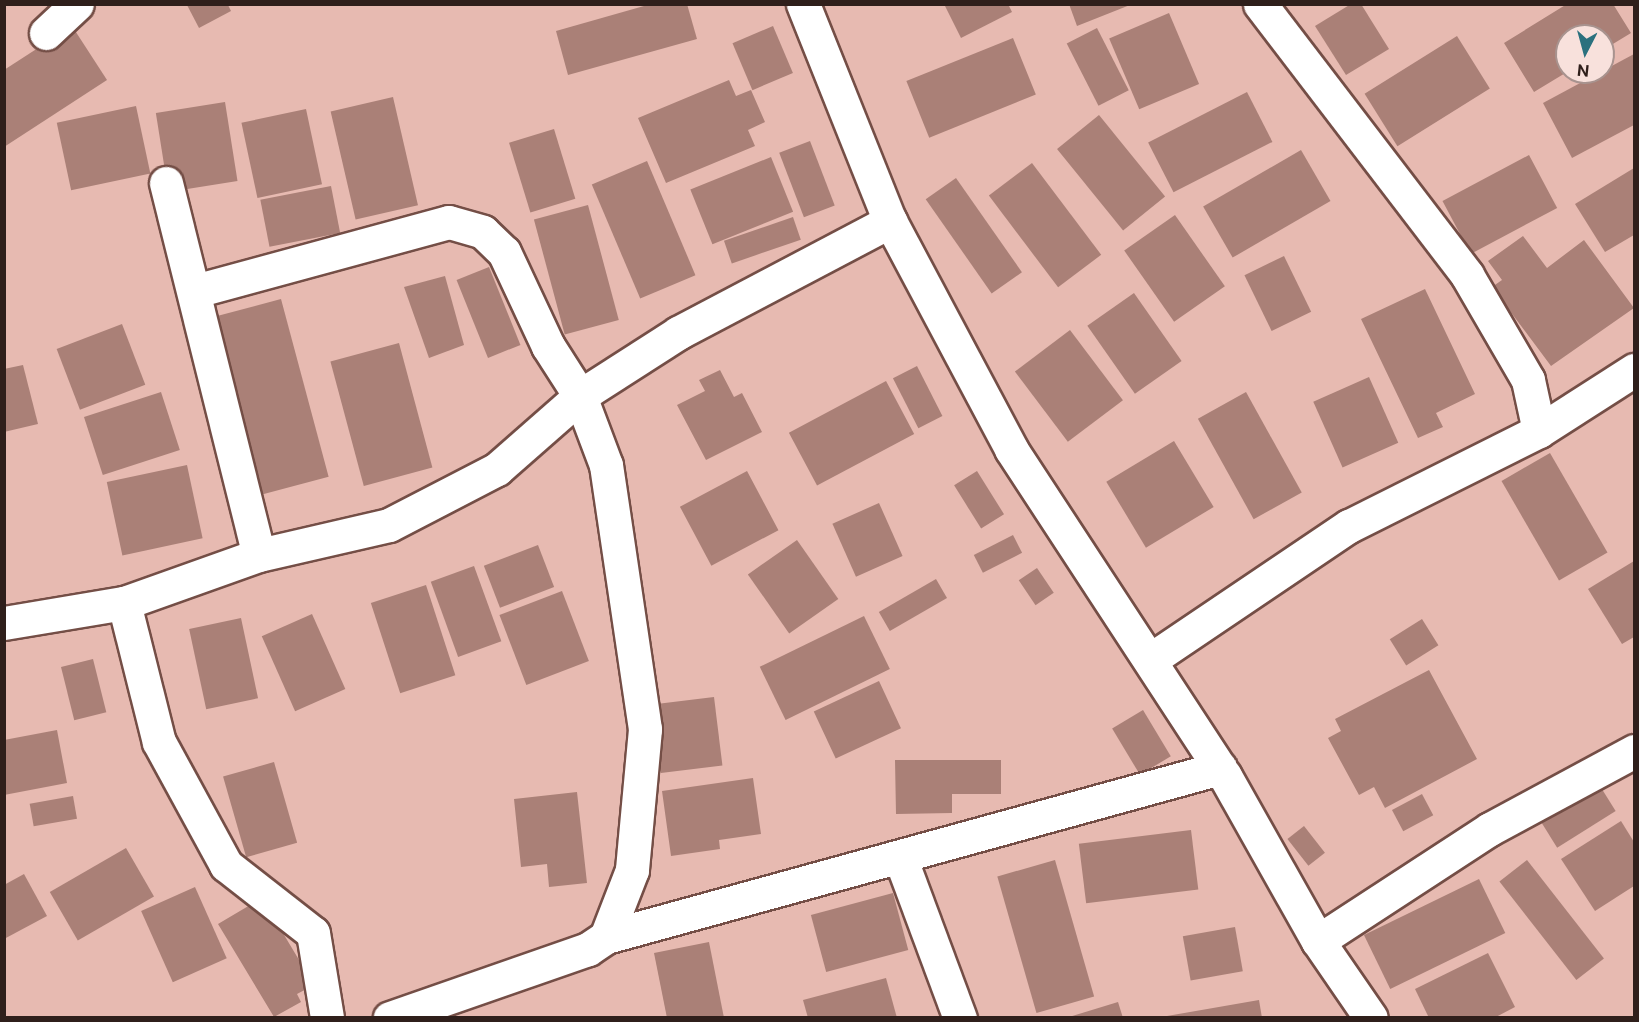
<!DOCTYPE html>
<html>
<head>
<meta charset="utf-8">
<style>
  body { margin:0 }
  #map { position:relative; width:1639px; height:1022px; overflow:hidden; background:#e7bab1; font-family:"Public Sans",sans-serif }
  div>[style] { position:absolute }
  .building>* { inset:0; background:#aa8077; transform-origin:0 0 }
  .roads { filter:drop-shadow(2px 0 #744e46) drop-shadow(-2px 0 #744e46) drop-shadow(0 2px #744e46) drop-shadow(0 -2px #744e46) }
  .minor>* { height:33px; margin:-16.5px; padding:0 16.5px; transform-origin:16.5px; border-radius:16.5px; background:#fff }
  span { translate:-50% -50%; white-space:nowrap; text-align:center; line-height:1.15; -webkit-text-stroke:4.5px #f8e1dc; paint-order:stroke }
  .frame { position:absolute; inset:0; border:6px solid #2f1f1b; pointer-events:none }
  .north { position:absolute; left:1555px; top:24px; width:60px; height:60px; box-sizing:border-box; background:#f8e1dc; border:2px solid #a8938f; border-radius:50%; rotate:186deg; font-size:16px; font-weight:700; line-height:24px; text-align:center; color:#2f1f1b }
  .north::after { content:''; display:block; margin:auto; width:21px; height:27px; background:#2b717e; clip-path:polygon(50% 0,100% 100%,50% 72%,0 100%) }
</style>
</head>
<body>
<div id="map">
  <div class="building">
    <div style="clip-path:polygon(651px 4px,687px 4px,697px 39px,568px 75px,556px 31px)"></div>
    <div style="clip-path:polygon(944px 4px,1008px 4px,1012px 12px,961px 38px)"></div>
    <div style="clip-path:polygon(1069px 4px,1130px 4px,1130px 5px,1077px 26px)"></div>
    <div style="clip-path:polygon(1351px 4px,1361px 4px,1389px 49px,1346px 75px,1315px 26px)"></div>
    <div style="clip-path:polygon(1567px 4px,1613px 4px,1631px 33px,1603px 50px,1603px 36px,1567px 36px,1567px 72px,1534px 92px,1504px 43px)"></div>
    <div style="clip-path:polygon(187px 5px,228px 5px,231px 11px,199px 28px)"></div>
    <div style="left:1169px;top:13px;width:77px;height:65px;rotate:67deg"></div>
    <div style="clip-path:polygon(72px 26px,107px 80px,4px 147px,4px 70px)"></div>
    <div style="left:773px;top:26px;width:51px;height:44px;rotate:67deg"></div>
    <div style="left:1097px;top:28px;width:70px;height:34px;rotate:63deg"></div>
    <div style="left:1457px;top:36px;width:62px;height:109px;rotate:58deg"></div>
    <div style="left:1013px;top:38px;width:61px;height:115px;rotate:68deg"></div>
    <div style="clip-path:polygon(1634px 54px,1634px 125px,1572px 158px,1543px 103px)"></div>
    <div style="clip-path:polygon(729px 80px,736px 96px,751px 90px,765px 122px,748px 130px,755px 146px,666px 183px,638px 118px)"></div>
    <div style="left:1247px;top:92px;width:56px;height:111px;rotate:63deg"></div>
    <div style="left:393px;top:97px;width:111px;height:64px;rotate:77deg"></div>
    <div style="left:225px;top:102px;width:80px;height:70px;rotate:81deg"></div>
    <div style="left:136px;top:106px;width:69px;height:81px;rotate:78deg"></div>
    <div style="left:306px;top:109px;width:77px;height:66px;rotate:78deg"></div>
    <div style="left:1099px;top:115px;width:105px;height:54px;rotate:51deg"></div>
    <div style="left:554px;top:129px;width:73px;height:47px;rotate:73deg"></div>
    <div style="left:810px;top:141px;width:69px;height:33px;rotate:69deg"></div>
    <div style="left:1301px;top:150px;width:59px;height:113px;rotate:60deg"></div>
    <div style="left:1529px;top:155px;width:60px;height:98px;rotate:62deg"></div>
    <div style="left:771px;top:157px;width:59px;height:87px;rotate:68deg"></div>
    <div style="left:647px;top:161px;width:124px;height:60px;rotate:67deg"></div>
    <div style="left:1032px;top:163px;width:115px;height:54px;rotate:53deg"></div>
    <div style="clip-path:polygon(1634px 168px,1634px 235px,1605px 252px,1575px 204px)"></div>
    <div style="left:956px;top:178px;width:115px;height:37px;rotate:55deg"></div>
    <div style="left:331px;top:186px;width:48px;height:72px;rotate:79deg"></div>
    <div style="left:588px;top:205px;width:119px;height:56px;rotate:75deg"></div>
    <div style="left:1175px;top:215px;width:87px;height:62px;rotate:55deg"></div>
    <div style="left:793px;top:217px;width:24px;height:73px;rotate:71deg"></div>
    <div style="clip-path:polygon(1523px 236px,1547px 268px,1584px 240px,1634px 308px,1551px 366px,1492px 287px,1502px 280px,1488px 261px)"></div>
    <div style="left:1284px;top:256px;width:62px;height:44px;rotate:64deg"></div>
    <div style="left:489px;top:267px;width:84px;height:35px;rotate:68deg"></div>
    <div style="clip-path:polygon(445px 276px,464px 345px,429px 358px,404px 287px)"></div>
    <div style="clip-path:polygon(1425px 289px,1475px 394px,1436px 413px,1443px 427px,1418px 438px,1361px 319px)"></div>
    <div style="left:1134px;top:293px;width:83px;height:57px;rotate:55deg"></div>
    <div style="left:281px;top:299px;width:184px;height:68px;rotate:75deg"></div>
    <div style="left:122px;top:324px;width:65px;height:70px;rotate:69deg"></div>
    <div style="left:1070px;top:330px;width:88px;height:69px;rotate:53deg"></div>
    <div style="left:399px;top:343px;width:129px;height:71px;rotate:75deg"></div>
    <div style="clip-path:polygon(23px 365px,38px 424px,4px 432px,4px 369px)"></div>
    <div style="left:917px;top:366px;width:56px;height:27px;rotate:63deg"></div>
    <div style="clip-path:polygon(720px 370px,734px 397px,742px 393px,762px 432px,706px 460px,677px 405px,705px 391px,699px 380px)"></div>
    <div style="left:1369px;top:377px;width:72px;height:61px;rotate:66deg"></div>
    <div style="left:886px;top:381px;width:60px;height:110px;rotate:62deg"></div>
    <div style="left:161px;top:392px;width:61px;height:81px;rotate:72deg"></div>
    <div style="left:1246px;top:392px;width:115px;height:55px;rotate:61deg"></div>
    <div style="left:1174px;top:441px;width:77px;height:79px;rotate:59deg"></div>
    <div style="left:1550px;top:453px;width:115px;height:56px;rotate:60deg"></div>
    <div style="left:187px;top:465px;width:75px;height:82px;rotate:78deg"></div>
    <div style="left:747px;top:471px;width:67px;height:76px;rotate:62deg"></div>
    <div style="left:977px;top:471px;width:51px;height:27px;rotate:58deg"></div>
    <div style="left:879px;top:503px;width:58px;height:51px;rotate:66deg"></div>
    <div style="left:1013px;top:535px;width:20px;height:44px;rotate:63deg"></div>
    <div style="left:797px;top:540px;width:72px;height:60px;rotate:55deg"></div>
    <div style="left:538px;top:545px;width:45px;height:58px;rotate:69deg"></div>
    <div style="clip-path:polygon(1634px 561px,1634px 637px,1622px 644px,1588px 589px)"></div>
    <div style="left:474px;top:566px;width:80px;height:46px;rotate:70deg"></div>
    <div style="left:1037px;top:568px;width:30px;height:22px;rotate:56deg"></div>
    <div style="left:936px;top:579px;width:22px;height:66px;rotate:60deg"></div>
    <div style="left:426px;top:585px;width:95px;height:58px;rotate:72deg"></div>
    <div style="left:562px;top:591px;width:75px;height:67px;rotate:69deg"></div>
    <div style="left:312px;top:614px;width:82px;height:55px;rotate:66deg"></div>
    <div style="left:864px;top:616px;width:59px;height:116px;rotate:64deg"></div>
    <div style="left:241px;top:618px;width:82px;height:53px;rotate:78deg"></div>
    <div style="left:1422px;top:619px;width:31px;height:38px;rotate:58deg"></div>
    <div style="left:93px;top:659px;width:55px;height:33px;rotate:76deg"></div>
    <div style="clip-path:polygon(1429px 670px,1477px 759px,1385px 808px,1374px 787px,1359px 795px,1328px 738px,1341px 731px,1335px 719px)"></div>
    <div style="left:879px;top:681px;width:52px;height:72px;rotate:65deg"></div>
    <div style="left:714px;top:697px;width:69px;height:62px;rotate:83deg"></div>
    <div style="left:1143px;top:710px;width:54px;height:36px;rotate:59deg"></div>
    <div style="clip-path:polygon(57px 730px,67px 783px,4px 795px,4px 740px)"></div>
    <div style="clip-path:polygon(895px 760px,1001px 760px,1001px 794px,952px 794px,952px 813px,896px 814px)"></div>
    <div style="left:274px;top:762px;width:84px;height:53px;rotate:74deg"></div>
    <div style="clip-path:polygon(753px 778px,761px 834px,719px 840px,720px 849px,671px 856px,662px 791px)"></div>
    <div style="left:1595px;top:778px;width:39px;height:69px;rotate:58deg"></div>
    <div style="clip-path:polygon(577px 792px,587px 883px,549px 887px,547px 864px,521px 867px,514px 799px)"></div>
    <div style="left:1422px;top:794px;width:24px;height:34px;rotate:62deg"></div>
    <div style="left:73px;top:796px;width:23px;height:44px;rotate:80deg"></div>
    <div style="clip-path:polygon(1621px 821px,1634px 842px,1634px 886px,1595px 911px,1561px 859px)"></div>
    <div style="left:1304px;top:826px;width:34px;height:21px;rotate:52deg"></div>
    <div style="left:1191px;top:830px;width:60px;height:113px;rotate:83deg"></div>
    <div style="left:126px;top:848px;width:56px;height:88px;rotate:60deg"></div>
    <div style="left:1055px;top:860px;width:142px;height:60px;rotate:74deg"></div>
    <div style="left:1527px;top:860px;width:125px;height:35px;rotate:52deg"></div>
    <div style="clip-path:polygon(24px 874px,47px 916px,4px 939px,4px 885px)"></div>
    <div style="left:1479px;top:879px;width:60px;height:128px;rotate:64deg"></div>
    <div style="left:195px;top:887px;width:78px;height:59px;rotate:66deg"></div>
    <div style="left:893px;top:893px;width:59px;height:85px;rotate:75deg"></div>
    <div style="clip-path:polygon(262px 898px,314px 985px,297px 994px,301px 1002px,274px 1017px,218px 924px)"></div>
    <div style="left:1235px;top:927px;width:45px;height:53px;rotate:80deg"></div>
    <div style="clip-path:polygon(709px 942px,724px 1018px,667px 1018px,654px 953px)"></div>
    <div style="clip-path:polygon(1488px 953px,1515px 1007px,1494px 1018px,1429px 1018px,1415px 989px)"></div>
    <div style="clip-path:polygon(886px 978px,897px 1018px,808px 1018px,803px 1000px)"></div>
    <div style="clip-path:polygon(1259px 1000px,1262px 1018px,1167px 1018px,1167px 1016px)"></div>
    <div style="clip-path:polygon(1118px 1002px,1123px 1018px,1069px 1018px,1069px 1017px)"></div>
  </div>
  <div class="roads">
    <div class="minor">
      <div style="left:803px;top:4px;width:234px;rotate:68.2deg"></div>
      <div style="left:890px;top:221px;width:258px;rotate:62deg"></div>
      <div style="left:1011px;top:449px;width:391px;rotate:56.8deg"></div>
      <div style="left:1225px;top:776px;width:189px;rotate:60.6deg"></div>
      <div style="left:1318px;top:941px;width:93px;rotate:55.5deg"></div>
      <div style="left:1260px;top:4px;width:341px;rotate:52.6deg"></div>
      <div style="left:1467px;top:275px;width:121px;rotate:59.8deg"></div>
      <div style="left:1528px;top:380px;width:52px;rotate:77.8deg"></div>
      <div style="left:46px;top:33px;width:42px;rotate:-43.1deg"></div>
      <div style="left:166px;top:183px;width:383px;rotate:76deg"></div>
      <div style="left:195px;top:291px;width:263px;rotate:-15.2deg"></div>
      <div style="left:449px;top:222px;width:35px;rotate:16deg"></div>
      <div style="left:483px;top:232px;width:29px;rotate:44deg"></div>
      <div style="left:504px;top:252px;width:104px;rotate:64.9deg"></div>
      <div style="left:548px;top:346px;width:59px;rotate:57.4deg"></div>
      <div style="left:580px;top:396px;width:74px;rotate:69.4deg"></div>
      <div style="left:606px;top:465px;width:267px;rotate:81.6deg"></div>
      <div style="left:645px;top:729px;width:142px;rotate:95.3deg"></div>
      <div style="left:632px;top:870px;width:72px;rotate:111.2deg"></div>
      <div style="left:606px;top:937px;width:22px;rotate:146deg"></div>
      <div style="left:588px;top:949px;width:210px;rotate:160.8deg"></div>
      <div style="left:124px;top:603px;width:143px;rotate:75.9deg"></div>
      <div style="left:159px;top:742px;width:140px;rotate:61.4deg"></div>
      <div style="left:226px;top:865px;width:110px;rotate:38deg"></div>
      <div style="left:313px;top:933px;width:86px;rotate:80.6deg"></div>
      <div style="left:4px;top:623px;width:122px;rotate:-9.5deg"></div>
      <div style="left:124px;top:603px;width:143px;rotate:-19.6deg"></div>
      <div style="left:259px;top:555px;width:133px;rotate:-13deg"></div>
      <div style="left:389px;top:525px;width:122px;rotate:-27.4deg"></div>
      <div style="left:497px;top:469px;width:111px;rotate:-41.3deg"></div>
      <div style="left:580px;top:396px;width:117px;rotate:-32.7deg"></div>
      <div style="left:678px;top:333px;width:240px;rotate:-27.8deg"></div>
      <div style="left:1150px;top:660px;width:240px;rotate:-34deg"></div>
      <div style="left:1349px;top:526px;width:212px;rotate:-26.6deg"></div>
      <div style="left:1539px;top:431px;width:113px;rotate:-32.7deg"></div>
      <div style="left:900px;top:857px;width:172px;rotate:69.6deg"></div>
      <div style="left:606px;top:937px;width:637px;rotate:-15.39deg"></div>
      <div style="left:1318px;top:941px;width:205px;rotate:-33.1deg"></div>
      <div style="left:1490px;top:829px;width:164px;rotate:-28.4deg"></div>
    </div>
  </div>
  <div class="frame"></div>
  <div class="north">N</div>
</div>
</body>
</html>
